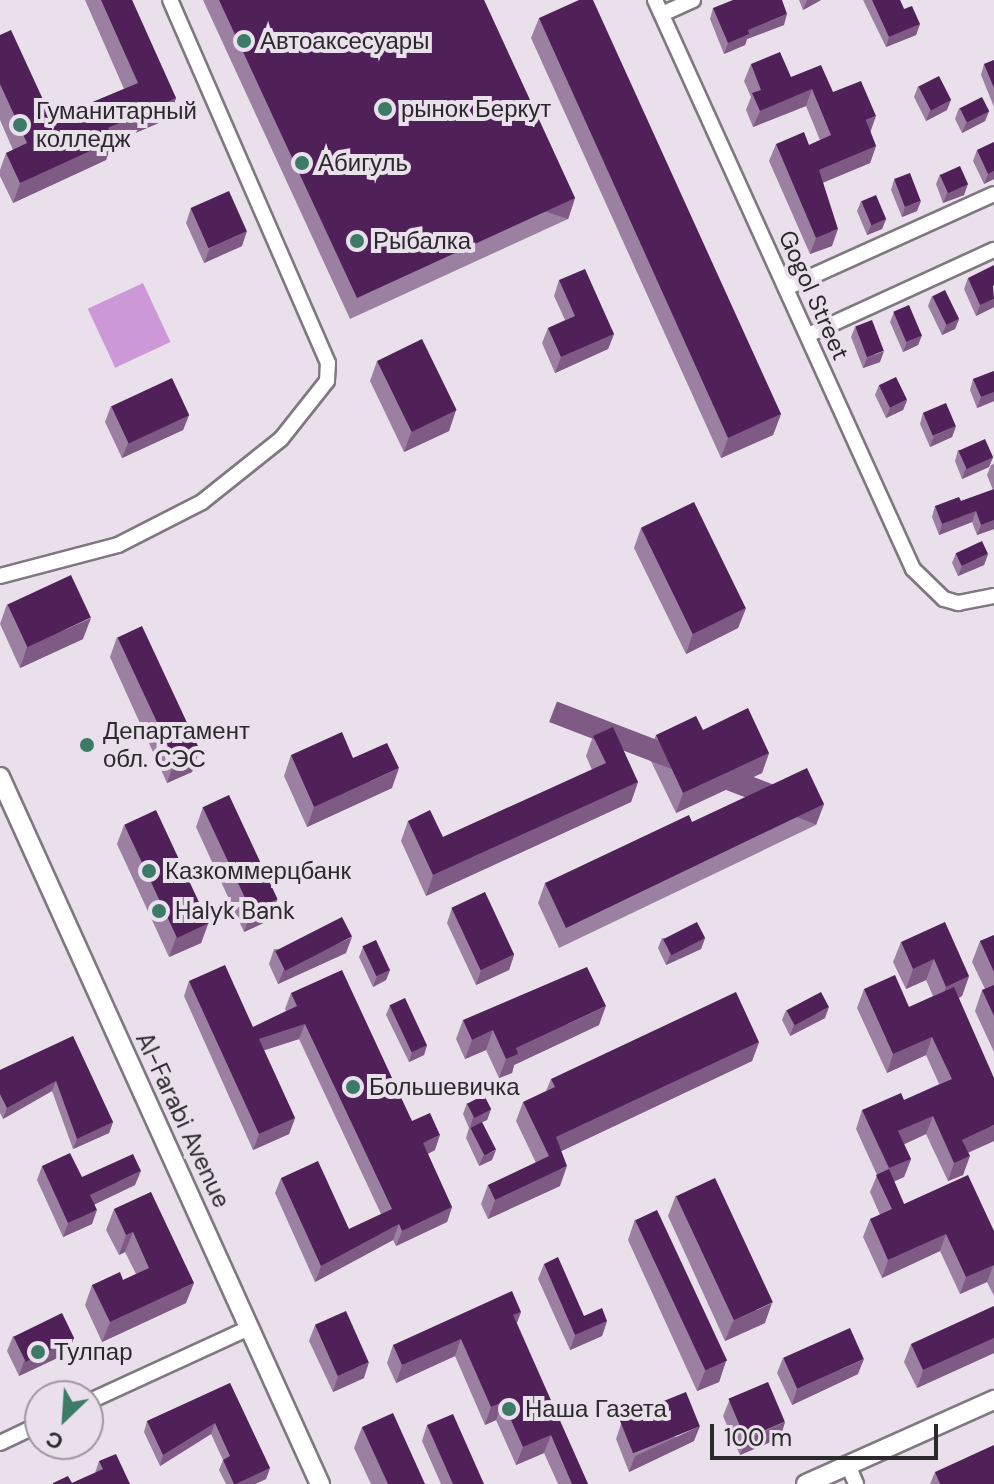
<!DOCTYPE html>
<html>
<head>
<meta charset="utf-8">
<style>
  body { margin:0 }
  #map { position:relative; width:994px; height:1484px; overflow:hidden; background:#e9e0eb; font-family:"DM Sans",sans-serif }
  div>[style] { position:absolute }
  .water>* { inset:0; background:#cd98d7; transform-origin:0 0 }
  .roads { filter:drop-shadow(2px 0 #807881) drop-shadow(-2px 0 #807881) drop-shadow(0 2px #807881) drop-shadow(0 -2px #807881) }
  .minor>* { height:14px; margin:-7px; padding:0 7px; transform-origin:7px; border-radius:7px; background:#fff }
  .secondary>* { height:18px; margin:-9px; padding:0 9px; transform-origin:9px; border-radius:9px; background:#fff }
  .wall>* { inset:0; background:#9c80a2 }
  .shaded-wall>* { inset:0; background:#7e5a85; transform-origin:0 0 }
  .building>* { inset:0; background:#502159; transform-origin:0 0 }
  .dots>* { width:22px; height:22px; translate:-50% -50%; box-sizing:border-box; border:4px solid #e9e0eb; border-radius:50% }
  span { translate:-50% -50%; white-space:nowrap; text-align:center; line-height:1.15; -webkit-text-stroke:8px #e9e0eb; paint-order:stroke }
  .poi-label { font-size:24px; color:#2c292d }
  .left { translate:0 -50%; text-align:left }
  .street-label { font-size:24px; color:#2c292d }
  .north { position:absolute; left:24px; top:1380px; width:80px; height:80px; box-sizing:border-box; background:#e9e0eb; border:2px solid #9d979f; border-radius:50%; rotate:205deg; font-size:22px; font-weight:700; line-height:32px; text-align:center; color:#2c292d }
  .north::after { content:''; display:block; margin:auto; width:28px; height:36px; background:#3d7b68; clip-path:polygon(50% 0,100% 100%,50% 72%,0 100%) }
  .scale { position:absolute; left:710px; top:1424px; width:228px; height:36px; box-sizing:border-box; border:4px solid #2c292d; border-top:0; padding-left:10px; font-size:24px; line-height:28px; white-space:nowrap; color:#2c292d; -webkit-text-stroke:6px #e9e0eb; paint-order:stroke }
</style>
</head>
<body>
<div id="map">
  <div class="water">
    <div style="left:143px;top:283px;width:65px;height:61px;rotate:65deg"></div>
  </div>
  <div class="roads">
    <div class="minor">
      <div style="left:655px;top:0;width:625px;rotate:65.61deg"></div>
      <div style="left:913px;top:569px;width:43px;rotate:44.1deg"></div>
      <div style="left:944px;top:599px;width:15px;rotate:16deg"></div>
      <div style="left:958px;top:603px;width:37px;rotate:-11deg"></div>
      <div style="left:662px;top:14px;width:34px;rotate:-24deg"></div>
      <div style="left:786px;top:288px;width:228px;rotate:-24.3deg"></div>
      <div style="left:808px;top:335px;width:205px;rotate:-24.6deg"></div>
      <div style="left:0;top:576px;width:122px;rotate:-14.7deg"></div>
      <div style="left:118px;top:545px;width:94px;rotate:-27.1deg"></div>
      <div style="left:202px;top:502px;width:101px;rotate:-38.6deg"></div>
      <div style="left:281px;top:439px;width:74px;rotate:-51.6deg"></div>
      <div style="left:327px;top:381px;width:18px;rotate:-87deg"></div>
      <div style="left:328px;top:363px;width:396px;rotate:-113.5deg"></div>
      <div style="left:88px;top:1402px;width:177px;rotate:-24.7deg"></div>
      <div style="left:0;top:1443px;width:44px;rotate:-25.4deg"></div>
      <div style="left:848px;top:1465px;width:21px;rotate:67deg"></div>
    </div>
    <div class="secondary">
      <div style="left:0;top:777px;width:776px;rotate:65.65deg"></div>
      <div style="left:806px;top:1484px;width:206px;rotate:-24.1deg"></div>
    </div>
  </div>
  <div class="wall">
    <div style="clip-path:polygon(85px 0,132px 0,176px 98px,168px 119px,112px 143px,106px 160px,13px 203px,0 176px,0 170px,6px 153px,13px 150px,0 120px,0 35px,52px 119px,124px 89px)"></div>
    <div style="clip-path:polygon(203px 0,484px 0,575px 198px,568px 219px,350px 319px)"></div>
    <div style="clip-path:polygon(799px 0,821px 0,803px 10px)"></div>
    <div style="clip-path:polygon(863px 0,900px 0,904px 9px,920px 24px,916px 35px,886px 47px)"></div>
    <div style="clip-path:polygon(713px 8px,784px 25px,747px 39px,745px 45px,724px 54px,710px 19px)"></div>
    <div style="clip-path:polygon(539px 18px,781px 414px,773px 435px,721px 458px,531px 38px)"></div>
    <div style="clip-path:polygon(994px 60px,994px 107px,981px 75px,984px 64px)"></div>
    <div style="clip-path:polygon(751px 64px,833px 92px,870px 131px,876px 146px,870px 163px,823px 182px,832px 246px,810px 254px,769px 161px,776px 144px,809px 145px,820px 140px,806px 106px,753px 127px,746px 110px,751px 97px,744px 81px)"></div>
    <div style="clip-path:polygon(918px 86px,947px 110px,926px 121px,914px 97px)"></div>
    <div style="clip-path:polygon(959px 108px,989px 111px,985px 121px,962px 133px,955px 119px)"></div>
    <div style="clip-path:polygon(994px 142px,994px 179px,984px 184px,973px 161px,977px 150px)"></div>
    <div style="clip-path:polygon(940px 174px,964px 195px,943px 203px,936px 184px)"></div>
    <div style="clip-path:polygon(894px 180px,917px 211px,902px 217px,891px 190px)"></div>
    <div style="clip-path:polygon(861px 201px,886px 219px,882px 229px,867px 235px,857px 211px)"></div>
    <div style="clip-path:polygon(191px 208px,242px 246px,204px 263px,186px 223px)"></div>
    <div style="clip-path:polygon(968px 278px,994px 307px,976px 316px,964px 289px)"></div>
    <div style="clip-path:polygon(559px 280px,614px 334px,608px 349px,555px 373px,542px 343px,548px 328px,565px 320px,554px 296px)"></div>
    <div style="clip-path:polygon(932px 296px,959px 319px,955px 329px,942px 335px,928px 306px)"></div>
    <div style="clip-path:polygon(894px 312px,922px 335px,918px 345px,903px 352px,890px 322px)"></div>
    <div style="clip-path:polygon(855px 327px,880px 362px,863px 368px,851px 337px)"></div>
    <div style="clip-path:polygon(377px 361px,456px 410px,449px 431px,404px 452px,370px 381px)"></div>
    <div style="clip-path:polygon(994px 371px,994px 401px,977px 408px,970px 390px,973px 379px)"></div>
    <div style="clip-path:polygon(879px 385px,907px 400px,903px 410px,886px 418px,875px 395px)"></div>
    <div style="clip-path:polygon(111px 406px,189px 415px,183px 430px,122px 458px,105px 422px)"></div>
    <div style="clip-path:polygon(923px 413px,956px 426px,952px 437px,930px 447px,920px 424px)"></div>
    <div style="clip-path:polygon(958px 450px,993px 457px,989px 467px,962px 479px,955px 461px)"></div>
    <div style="clip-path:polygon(994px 464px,994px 529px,977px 535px,972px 522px,939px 535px,932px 517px,935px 506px,961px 501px,993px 490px,987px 475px,991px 465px)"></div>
    <div style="clip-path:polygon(641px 528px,746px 608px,738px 628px,686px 654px,634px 548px)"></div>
    <div style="clip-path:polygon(956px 553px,988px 554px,984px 565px,958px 576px,952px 563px)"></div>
    <div style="clip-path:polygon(7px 604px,83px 639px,20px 668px,0 624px)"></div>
    <div style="clip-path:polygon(117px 637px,199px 751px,192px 772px,167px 783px,110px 657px)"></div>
    <div style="clip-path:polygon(703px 730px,769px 753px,762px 773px,676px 813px,648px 755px,656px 735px)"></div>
    <div style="clip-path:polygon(593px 736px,638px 782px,631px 802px,426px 896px,401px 841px,408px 821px,443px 837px,592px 770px,586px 756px)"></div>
    <div style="clip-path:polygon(291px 755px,392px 788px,307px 827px,284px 776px)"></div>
    <div style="clip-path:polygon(824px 804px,816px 825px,559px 948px,538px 903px,545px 883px,692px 822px)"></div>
    <div style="clip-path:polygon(203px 807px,277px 900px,270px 920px,244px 932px,196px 827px)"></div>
    <div style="clip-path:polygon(124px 825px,208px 924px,201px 943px,169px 957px,117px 844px)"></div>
    <div style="clip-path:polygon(452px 908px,514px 955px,509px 970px,476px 985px,447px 923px)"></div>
    <div style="clip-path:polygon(994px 935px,994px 1052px,975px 1011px,982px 990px,985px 989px,972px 962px,980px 941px)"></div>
    <div style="clip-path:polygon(662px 938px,705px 938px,701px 949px,666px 965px,658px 948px)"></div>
    <div style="clip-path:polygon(901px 942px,969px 976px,962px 996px,959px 998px,994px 1141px,968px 1153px,963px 1175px,948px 1181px,926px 1134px,904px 1144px,911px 1159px,904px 1177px,894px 1181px,904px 1204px,994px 1231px,994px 1296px,987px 1282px,960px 1294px,940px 1251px,882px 1278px,863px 1237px,870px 1219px,880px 1215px,870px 1192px,877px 1175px,856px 1129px,862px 1110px,904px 1100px,939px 1084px,926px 1055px,887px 1073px,857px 1008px,864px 989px,909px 1007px,933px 996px,926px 980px,906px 989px,893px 962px)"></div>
    <div style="clip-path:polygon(363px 947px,390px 970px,386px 980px,373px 987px,359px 957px)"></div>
    <div style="clip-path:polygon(274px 949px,346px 953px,278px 984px,269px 964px)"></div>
    <div style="clip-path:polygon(189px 981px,253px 1027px,286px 1011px,285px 1009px,291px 993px,412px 1121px,435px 1150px,428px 1154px,452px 1207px,447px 1222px,396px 1246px,393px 1240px,315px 1282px,275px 1193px,281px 1178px,349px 1229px,381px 1214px,299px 1039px,264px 1050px,295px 1118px,289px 1134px,253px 1150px,184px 996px)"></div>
    <div style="clip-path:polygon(390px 1005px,427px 1045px,424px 1055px,409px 1062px,386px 1015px)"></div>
    <div style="clip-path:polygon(786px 1010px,825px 1018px,790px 1036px,782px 1020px)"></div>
    <div style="clip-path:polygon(463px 1020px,599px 1025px,514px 1065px,512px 1073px,499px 1078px,486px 1050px,465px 1059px,456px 1039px)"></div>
    <div style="clip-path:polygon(73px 1036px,113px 1122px,109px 1133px,73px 1149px,52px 1091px,3px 1119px,0 1113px,0 1070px)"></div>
    <div style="clip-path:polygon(759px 1042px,752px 1061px,561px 1151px,560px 1186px,488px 1219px,481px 1204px,488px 1185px,536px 1163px,516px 1121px,523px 1102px,546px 1091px,551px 1079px)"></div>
    <div style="clip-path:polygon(467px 1103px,491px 1109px,487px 1120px,482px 1122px,492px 1160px,479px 1166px,466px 1138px,469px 1128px,463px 1114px)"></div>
    <div style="clip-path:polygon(42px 1166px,82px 1177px,135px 1185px,95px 1204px,92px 1224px,63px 1237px,37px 1180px)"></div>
    <div style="clip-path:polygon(151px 1192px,186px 1303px,102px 1342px,85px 1305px,92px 1285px,123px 1280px,136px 1274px,125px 1252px,119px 1255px,106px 1230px,114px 1209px)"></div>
    <div style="clip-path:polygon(676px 1195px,765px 1323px,725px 1341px,668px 1216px)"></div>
    <div style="clip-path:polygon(635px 1219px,726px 1361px,719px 1382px,697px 1391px,628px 1240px)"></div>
    <div style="clip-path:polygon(544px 1264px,584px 1316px,607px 1321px,602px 1336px,570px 1350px,538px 1279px)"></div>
    <div style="clip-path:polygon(994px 1306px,994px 1353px,917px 1388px,904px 1362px,911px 1344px)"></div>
    <div style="clip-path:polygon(521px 1312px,517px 1323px,588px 1484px,558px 1484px,544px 1453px,516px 1465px,496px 1420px,485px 1425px,455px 1356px,396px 1383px,387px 1363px,393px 1345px)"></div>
    <div style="clip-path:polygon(315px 1325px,364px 1378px,333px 1392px,309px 1341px)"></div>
    <div style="clip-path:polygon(13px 1336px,68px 1353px,19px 1376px,7px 1351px)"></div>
    <div style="clip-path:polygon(783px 1358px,858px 1374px,792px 1405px,777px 1373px)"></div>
    <div style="clip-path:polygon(230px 1383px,270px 1468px,266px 1479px,255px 1484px,226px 1484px,219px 1470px,223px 1460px,211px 1434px,160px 1466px,144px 1432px,147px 1421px)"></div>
    <div style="clip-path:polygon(729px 1401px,785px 1422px,780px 1438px,740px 1455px,723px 1416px)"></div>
    <div style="clip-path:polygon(621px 1424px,694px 1441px,629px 1472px,616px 1439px)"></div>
    <div style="clip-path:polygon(427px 1425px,484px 1484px,441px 1484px,422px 1441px)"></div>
    <div style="clip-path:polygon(362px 1427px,425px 1484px,371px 1484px,354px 1448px)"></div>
    <div style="clip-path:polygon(99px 1461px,130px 1484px,52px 1484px,72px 1483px,95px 1473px)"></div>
    <div style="clip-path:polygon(935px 1472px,994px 1484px,930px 1484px)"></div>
  </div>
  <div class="shaded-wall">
    <div style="clip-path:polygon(807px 0,821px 0,803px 10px)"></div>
    <div style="clip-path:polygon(787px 14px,784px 25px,747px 39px,745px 45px,724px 54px,728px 43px,748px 30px)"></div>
    <div style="clip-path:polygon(920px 24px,916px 35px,886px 47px,889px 37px)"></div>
    <div style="clip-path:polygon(812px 89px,806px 106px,753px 127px,760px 111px)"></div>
    <div style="clip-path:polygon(176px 98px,168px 119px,112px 143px,106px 160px,13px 203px,20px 183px,108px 128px)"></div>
    <div style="clip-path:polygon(951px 100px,947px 110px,926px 121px,930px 110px)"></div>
    <div style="clip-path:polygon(989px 111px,985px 121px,962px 133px,966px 123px)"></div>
    <div style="clip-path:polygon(876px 116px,870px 133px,866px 120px)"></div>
    <div style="clip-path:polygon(876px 146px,870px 163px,813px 187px,819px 170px)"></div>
    <div style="clip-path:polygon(994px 171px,994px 179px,984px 184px,988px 174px)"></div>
    <div style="clip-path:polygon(968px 184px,964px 195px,943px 203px,947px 193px)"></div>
    <div style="left:575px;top:198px;width:22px;height:240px;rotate:108deg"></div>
    <div style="clip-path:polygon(921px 201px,917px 211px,902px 217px,905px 207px)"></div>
    <div style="clip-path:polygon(886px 219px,882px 229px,867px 235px,871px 225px)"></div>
    <div style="clip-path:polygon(838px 229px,832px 246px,810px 254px,816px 238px)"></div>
    <div style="clip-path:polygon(247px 231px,242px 246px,204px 263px,210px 248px)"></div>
    <div style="clip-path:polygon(994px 299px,994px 307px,976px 316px,980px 305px)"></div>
    <div style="clip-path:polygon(959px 319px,955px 329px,942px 335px,946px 325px)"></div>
    <div style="clip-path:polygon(614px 334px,608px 349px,555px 373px,561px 357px)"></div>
    <div style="clip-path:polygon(922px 335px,918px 345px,903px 352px,907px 342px)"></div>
    <div style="clip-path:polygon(884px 351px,880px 362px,863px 368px,867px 358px)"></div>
    <div style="clip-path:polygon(994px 392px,994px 401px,977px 408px,981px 397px)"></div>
    <div style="clip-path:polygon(907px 400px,903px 410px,886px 418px,890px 408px)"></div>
    <div style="clip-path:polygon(456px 410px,449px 431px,404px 452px,411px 432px)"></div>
    <div style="clip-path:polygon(781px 414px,773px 435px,721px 458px,728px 438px)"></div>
    <div style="clip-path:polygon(189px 415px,183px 430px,122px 458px,128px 443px)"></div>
    <div style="clip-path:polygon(956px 426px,952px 437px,930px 447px,934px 436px)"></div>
    <div style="clip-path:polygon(993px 457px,989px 467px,962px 479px,966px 468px)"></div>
    <div style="clip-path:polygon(976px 511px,972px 522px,939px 535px,942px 524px)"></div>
    <div style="clip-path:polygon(994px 520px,994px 529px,977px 535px,981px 525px)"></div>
    <div style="clip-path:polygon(988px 554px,984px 565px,958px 576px,962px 566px)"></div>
    <div style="clip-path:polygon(746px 608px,738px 628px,686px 654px,693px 633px)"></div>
    <div style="clip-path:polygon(91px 618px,83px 639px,20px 668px,27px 647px)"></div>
    <div style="clip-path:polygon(199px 751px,192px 772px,167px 783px,174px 763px)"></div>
    <div style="clip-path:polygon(769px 753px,762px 773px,676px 813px,683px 793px)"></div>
    <div style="clip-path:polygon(399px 768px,392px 788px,307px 827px,314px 807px)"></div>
    <div style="clip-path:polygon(638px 782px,631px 802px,426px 896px,433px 875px)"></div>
    <div style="left:824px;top:804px;width:22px;height:286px;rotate:111deg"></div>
    <div style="clip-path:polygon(277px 900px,270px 920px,244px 932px,251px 912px)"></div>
    <div style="clip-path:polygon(208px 924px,201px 943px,169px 957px,176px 938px)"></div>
    <div style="clip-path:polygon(352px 937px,346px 953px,278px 984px,284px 969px)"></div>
    <div style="clip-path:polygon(705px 938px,701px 949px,666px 965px,670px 955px)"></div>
    <div style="clip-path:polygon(514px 955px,509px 970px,476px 985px,481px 970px)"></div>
    <div style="clip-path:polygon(934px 959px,926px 980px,906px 989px,913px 969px)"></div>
    <div style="clip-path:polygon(390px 970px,386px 980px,373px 987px,377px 976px)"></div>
    <div style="clip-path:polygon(969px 976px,962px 996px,939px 1007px,946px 987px)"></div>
    <div style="clip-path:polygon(606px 1006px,599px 1025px,514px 1065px,512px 1073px,499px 1078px,506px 1059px,516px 1048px)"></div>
    <div style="clip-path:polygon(829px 1007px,825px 1018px,790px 1036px,794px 1025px)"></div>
    <div style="clip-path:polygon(305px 1024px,299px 1039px,253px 1054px,259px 1039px)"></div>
    <div style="clip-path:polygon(493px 1030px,486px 1050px,465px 1059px,472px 1040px)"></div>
    <div style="clip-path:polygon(932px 1037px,926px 1055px,887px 1073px,893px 1054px)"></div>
    <div style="clip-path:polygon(759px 1042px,752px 1061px,549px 1157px,556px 1137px)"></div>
    <div style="clip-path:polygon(427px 1045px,424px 1055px,409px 1062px,412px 1052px)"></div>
    <div style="clip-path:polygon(56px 1081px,52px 1091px,3px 1119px,7px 1108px)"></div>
    <div style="clip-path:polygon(491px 1109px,487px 1120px,470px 1128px,473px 1117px)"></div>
    <div style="clip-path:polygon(933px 1116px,926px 1134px,892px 1150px,898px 1131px)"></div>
    <div style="clip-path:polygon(295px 1118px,289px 1134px,253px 1150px,259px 1134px)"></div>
    <div style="clip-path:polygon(113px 1122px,109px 1133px,73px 1149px,77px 1139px)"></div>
    <div style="clip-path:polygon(994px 1125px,994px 1141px,955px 1158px,962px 1140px)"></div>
    <div style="clip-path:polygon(440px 1135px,435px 1150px,417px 1159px,423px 1143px)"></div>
    <div style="clip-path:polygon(496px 1150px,492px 1160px,479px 1166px,483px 1156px)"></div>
    <div style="clip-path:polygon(970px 1156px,963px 1175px,948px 1181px,954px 1163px)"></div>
    <div style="clip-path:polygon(911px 1159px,904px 1177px,882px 1187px,889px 1168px)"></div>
    <div style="clip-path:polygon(567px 1166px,560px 1186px,488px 1219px,495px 1200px)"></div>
    <div style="clip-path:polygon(141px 1171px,135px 1185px,85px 1209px,90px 1195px)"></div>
    <div style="clip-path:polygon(452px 1207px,447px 1222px,396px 1246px,402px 1231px)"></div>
    <div style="clip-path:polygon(97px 1210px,92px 1224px,63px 1237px,68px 1223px)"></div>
    <div style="clip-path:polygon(399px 1224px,393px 1240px,315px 1282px,321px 1266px)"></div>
    <div style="clip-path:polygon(133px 1232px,125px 1252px,119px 1255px,126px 1235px)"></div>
    <div style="clip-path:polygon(946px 1234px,940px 1251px,882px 1278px,888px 1260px)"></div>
    <div style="clip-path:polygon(994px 1264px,987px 1282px,960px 1294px,966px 1277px)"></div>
    <div style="clip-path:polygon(194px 1283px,186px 1303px,102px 1342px,110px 1322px)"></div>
    <div style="clip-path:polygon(772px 1303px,765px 1323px,725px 1341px,733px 1321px)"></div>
    <div style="clip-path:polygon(521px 1312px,514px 1329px,513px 1315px)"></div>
    <div style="clip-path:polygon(607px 1321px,602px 1336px,570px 1350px,575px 1335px)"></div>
    <div style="clip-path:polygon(74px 1338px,68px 1353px,19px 1376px,24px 1361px)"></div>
    <div style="clip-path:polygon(994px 1338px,994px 1353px,917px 1388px,923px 1370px)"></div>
    <div style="clip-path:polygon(461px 1339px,455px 1356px,396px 1383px,402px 1365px)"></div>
    <div style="clip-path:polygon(864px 1359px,858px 1374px,792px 1405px,797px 1389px)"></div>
    <div style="clip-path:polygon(726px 1361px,719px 1382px,697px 1391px,705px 1371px)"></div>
    <div style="clip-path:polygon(369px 1362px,364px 1378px,333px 1392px,338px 1376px)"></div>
    <div style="clip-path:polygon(503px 1402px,496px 1420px,485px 1425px,491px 1407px)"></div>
    <div style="clip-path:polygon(785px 1422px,780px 1438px,740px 1455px,746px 1440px)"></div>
    <div style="clip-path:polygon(215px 1423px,211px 1434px,160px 1466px,163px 1455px)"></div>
    <div style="clip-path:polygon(700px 1426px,694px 1441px,629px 1472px,635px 1456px)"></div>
    <div style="clip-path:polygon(551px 1435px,544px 1453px,516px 1465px,523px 1447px)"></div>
    <div style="clip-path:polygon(270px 1468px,266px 1479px,255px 1484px,236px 1484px)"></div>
  </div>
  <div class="building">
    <div style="clip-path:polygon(101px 0,132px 0,176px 98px,108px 128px,114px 140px,20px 183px,6px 153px,27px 143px,0 84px,0 35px,11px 30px,52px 119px,138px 83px)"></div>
    <div style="clip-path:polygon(219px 0,484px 0,575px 198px,357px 298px)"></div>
    <div style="clip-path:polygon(579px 0,593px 0,781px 414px,728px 438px,539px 18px)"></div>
    <div style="clip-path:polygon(733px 0,782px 0,787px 14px,748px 30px,749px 34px,728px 43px,713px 8px)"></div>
    <div style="clip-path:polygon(872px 0,900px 0,904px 9px,912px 6px,920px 24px,889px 37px)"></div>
    <div style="clip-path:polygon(780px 52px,791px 77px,821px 65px,833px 92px,861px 81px,876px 116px,866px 120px,876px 146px,819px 170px,838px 229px,816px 238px,776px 144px,804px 132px,809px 145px,831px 135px,812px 89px,760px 111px,752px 93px,761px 90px,751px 64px)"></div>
    <div style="clip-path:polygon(994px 60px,994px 88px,984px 64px)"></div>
    <div style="left:939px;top:76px;width:27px;height:23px;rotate:63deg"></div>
    <div style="left:982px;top:97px;width:16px;height:25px;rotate:63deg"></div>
    <div style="clip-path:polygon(994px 142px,994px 171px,988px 174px,977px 150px)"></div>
    <div style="left:960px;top:166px;width:20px;height:22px;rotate:66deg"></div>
    <div style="left:910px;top:173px;width:30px;height:17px;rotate:69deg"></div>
    <div style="left:229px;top:191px;width:44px;height:42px;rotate:66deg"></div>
    <div style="left:876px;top:195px;width:26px;height:16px;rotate:67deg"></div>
    <div style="clip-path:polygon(994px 265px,994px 285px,993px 286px,994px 299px,980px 305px,968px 278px)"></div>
    <div style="clip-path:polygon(585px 269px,614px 334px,561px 357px,548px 328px,575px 316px,559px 280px)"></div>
    <div style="left:945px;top:290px;width:32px;height:14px;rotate:64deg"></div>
    <div style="left:909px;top:305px;width:33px;height:17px;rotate:67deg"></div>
    <div style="left:872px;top:320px;width:33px;height:18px;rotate:69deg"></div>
    <div style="left:422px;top:339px;width:79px;height:50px;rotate:64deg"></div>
    <div style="clip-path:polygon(994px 371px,994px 392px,981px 397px,973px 379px)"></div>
    <div style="left:896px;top:377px;width:25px;height:19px;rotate:64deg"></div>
    <div style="left:172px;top:378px;width:41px;height:67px;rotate:65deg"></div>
    <div style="left:946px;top:403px;width:25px;height:25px;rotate:67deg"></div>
    <div style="left:985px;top:439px;width:20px;height:29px;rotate:66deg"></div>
    <div style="clip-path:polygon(994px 489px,994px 520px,981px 525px,976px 511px,942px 524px,935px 506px,959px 497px,961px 501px)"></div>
    <div style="left:694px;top:502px;width:118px;height:59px;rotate:64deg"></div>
    <div style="left:982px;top:541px;width:14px;height:29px;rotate:65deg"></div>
    <div style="left:71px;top:575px;width:47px;height:70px;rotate:65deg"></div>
    <div style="left:142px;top:626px;width:137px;height:27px;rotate:65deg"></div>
    <div style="clip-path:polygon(748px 708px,769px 753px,683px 793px,656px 735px,696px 716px,703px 730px)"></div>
    <div style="clip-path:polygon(613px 727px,638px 782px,433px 875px,408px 821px,430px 810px,443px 837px,606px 763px,593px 736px)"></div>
    <div style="clip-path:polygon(342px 732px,353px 758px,387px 743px,399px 768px,314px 807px,291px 755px)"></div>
    <div style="clip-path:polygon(807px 768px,824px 804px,566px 928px,545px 883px,689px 815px,692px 822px)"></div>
    <div style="left:229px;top:795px;width:115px;height:29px;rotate:65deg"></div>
    <div style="left:156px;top:810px;width:125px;height:35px;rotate:65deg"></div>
    <div style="left:485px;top:892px;width:69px;height:37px;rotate:65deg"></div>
    <div style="left:342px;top:917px;width:22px;height:75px;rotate:63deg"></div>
    <div style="left:697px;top:922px;width:18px;height:38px;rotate:63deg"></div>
    <div style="clip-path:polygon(945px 922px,969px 976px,946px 987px,934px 959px,913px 969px,901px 942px)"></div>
    <div style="clip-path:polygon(994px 935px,994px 972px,980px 941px)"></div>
    <div style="left:376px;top:940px;width:33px;height:15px;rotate:65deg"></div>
    <div style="clip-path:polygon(225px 965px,253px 1027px,297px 1006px,291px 993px,342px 970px,412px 1121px,430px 1113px,440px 1135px,423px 1143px,452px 1207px,402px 1231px,399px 1224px,321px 1266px,281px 1178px,318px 1161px,349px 1229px,392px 1209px,305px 1024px,259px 1039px,295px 1118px,259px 1134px,189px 981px)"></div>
    <div style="clip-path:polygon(587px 967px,606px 1006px,516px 1048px,518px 1054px,506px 1059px,493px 1030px,472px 1040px,463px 1020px)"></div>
    <div style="clip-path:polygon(895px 975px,909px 1007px,954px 987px,994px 1078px,994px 1125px,962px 1140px,970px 1156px,954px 1163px,933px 1116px,898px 1131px,911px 1159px,889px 1168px,862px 1110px,901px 1093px,904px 1100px,952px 1079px,932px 1037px,893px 1054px,864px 989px)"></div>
    <div style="clip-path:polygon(994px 985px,994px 1016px,982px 990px)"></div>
    <div style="clip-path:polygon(736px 992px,759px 1042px,556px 1137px,567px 1166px,495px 1200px,488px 1185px,549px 1156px,523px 1102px,555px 1087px,551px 1079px)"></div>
    <div style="left:821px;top:992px;width:17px;height:39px;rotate:62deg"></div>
    <div style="left:405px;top:998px;width:52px;height:17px;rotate:65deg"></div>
    <div style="clip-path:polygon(73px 1036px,113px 1122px,77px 1139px,56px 1081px,7px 1108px,0 1094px,0 1070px)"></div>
    <div style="left:484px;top:1095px;width:16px;height:19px;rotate:63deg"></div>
    <div style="left:482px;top:1122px;width:31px;height:13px;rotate:63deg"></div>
    <div style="clip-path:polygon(70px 1153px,82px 1177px,133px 1154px,141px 1171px,90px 1195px,97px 1210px,68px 1223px,42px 1166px)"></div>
    <div style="clip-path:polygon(889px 1169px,904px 1204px,968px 1175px,994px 1231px,994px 1265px,966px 1277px,946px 1234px,888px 1260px,870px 1219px,892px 1209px,876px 1175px)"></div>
    <div style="left:715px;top:1178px;width:137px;height:43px;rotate:65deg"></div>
    <div style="clip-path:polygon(151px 1192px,194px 1283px,110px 1322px,92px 1285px,120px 1272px,123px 1280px,149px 1268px,133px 1232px,126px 1235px,114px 1209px)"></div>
    <div style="left:657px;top:1210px;width:166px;height:24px;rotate:65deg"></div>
    <div style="clip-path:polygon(558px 1257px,584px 1316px,602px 1308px,607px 1321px,575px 1335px,544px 1264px)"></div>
    <div style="clip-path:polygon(512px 1291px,521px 1312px,513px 1315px,588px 1484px,572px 1484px,551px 1435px,523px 1447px,503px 1402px,491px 1407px,461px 1339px,402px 1365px,393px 1345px)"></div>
    <div style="clip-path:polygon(994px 1306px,994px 1338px,923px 1370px,911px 1344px)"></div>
    <div style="left:346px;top:1311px;width:56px;height:34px;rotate:66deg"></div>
    <div style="left:62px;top:1313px;width:28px;height:54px;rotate:64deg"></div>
    <div style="left:850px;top:1328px;width:34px;height:73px;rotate:66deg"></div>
    <div style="left:768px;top:1382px;width:43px;height:43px;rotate:67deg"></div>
    <div style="clip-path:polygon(230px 1383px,270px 1468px,236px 1484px,234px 1484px,223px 1460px,230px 1456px,215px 1423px,163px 1455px,147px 1421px)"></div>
    <div style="left:686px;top:1392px;width:37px;height:72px;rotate:68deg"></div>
    <div style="clip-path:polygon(393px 1413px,425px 1484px,388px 1484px,362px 1427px)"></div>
    <div style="clip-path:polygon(453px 1414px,484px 1484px,453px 1484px,427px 1425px)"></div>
    <div style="clip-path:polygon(994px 1445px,994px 1484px,940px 1484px,935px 1472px)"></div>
    <div style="clip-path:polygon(116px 1454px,130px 1484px,53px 1484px,53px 1483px,68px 1476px,72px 1483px,103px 1469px,99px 1461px)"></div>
  </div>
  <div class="dots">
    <div style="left:244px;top:41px;background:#3d7b68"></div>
    <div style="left:385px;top:109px;background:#3d7b68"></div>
    <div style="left:20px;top:125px;background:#3d7b68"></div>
    <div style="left:302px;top:163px;background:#3d7b68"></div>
    <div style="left:357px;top:241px;background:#3d7b68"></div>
    <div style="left:87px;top:745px;background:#3d7b68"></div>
    <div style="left:149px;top:871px;background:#3d7b68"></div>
    <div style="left:159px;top:911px;background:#3d7b68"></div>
    <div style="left:353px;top:1087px;background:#3d7b68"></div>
    <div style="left:38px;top:1352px;background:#3d7b68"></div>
    <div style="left:509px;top:1409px;background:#3d7b68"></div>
  </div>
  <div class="poi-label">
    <span class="left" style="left:260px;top:41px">Автоаксесуары</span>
    <span class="left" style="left:401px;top:109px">рынок Беркут</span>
    <span class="left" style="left:36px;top:125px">Гуманитарный<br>колледж</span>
    <span class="left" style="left:318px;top:163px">Абигуль</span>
    <span class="left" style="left:373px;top:241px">Рыбалка</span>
    <span class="left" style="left:103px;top:745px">Департамент<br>обл. СЭС</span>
    <span class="left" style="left:165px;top:871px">Казкоммерцбанк</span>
    <span class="left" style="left:175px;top:911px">Halyk Bank</span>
    <span class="left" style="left:369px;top:1087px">Большевичка</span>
    <span class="left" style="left:54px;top:1352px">Тулпар</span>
    <span class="left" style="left:525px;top:1409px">Наша Газета</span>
  </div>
  <div class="street-label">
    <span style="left:814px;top:295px;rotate:66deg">Gogol Street</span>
    <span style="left:183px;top:1120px;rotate:65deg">Al-Farabi Avenue</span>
  </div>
  <div class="north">С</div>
  <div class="scale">100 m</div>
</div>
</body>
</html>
